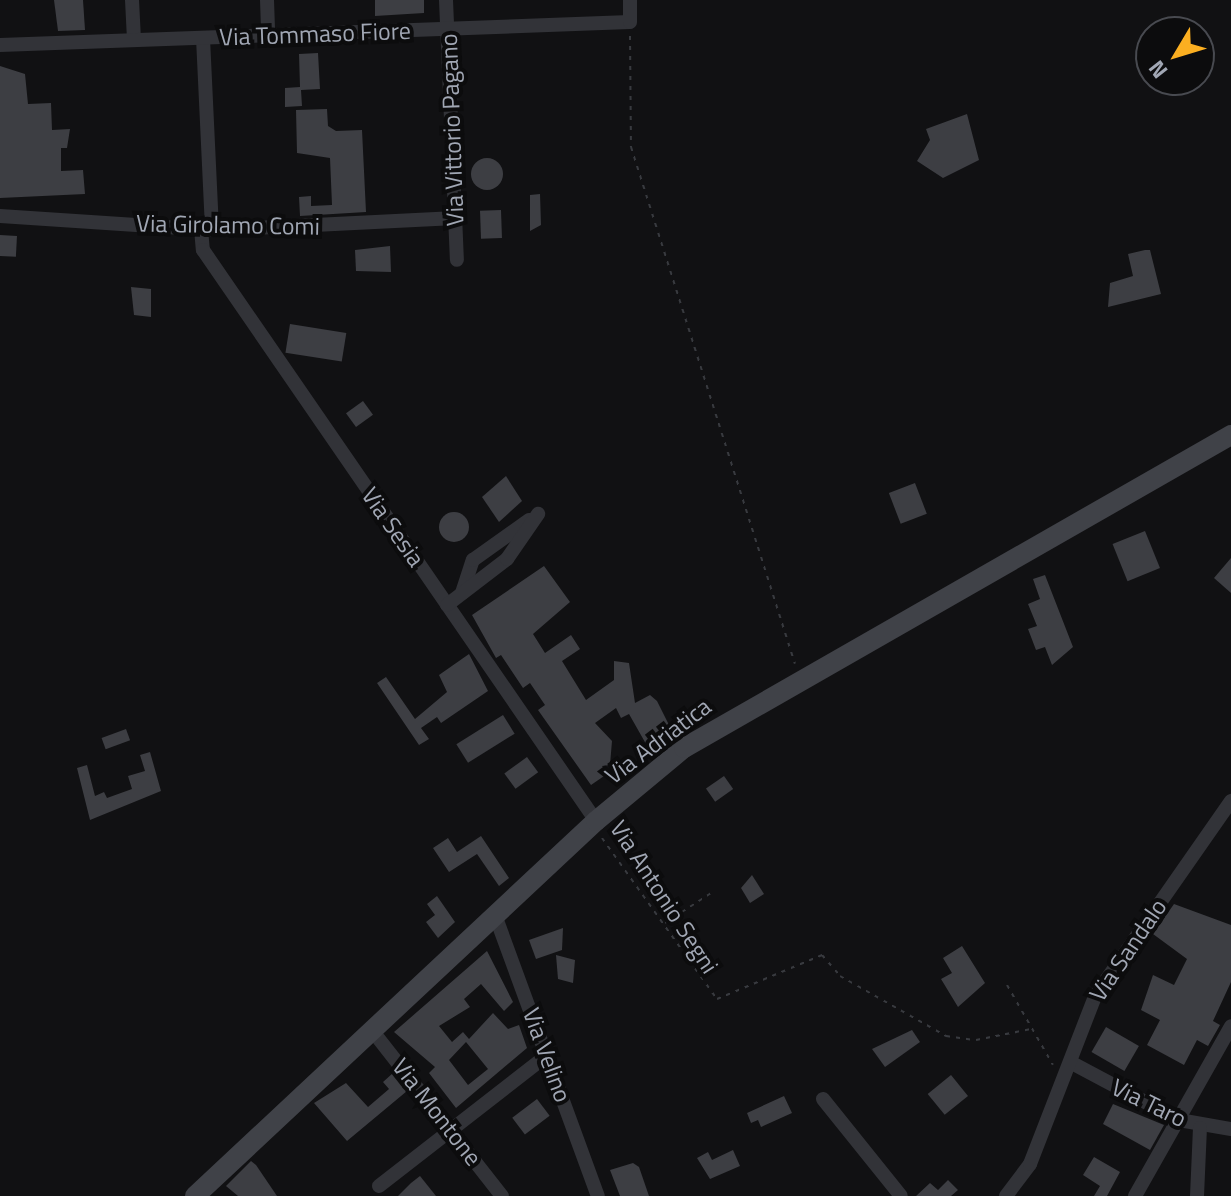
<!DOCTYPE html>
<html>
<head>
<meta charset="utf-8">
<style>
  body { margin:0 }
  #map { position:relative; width:1231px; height:1196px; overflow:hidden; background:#111113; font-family:"Titillium Web",sans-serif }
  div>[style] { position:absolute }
  .building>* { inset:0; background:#3d3e43; transform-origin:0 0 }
  .round { border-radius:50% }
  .path>* { height:2px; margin-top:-1px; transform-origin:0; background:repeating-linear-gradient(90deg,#383a3f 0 4px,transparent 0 10px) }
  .street>* { height:14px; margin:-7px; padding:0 7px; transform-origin:7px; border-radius:7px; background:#323338 }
  .secondary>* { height:20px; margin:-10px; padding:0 10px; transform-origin:10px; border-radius:10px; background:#404248 }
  span { translate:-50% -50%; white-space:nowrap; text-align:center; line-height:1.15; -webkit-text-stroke:8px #0c0c0d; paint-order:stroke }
  .street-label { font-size:24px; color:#a1a7b4 }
  .north { position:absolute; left:1135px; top:16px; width:80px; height:80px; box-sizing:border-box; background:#0c0c0d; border:2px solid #484a50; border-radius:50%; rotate:232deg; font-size:22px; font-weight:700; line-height:32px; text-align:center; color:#a1a7b4 }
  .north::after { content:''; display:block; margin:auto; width:28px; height:36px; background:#fbaf21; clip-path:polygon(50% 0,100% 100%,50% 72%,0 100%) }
</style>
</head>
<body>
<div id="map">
  <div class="building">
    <div style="clip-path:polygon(54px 0,83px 0,85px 30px,58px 31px)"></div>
    <div style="clip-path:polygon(375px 0,424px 0,424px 13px,375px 16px)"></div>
    <div style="clip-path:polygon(318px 53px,320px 89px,301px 90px,302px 106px,285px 107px,285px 88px,300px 87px,299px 54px)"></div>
    <div style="clip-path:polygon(0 66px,25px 74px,28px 104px,51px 103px,52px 130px,70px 129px,67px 148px,61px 148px,61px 171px,83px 170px,85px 194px,0 198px)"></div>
    <div style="clip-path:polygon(327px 109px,328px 126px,336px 131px,362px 130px,366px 212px,300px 216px,299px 197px,311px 196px,311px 206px,332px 205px,330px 158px,297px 153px,296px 110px)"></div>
    <div style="clip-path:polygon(967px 114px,979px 160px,943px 178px,917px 161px,930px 140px,926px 129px)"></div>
    <div class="round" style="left:471px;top:158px;width:32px;height:32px"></div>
    <div style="clip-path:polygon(540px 194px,541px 225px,530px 231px,530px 195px)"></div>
    <div style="left:501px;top:210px;width:28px;height:21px;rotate:88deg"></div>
    <div style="left:0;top:235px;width:17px;height:21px;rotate:3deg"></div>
    <div style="clip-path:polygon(390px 246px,391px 272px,356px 271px,355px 250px)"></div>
    <div style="clip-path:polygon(1145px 250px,1150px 250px,1161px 294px,1108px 307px,1110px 283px,1133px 276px,1128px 254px)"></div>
    <div style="clip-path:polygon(131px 287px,151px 289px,151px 317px,134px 315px)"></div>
    <div style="left:290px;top:324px;width:57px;height:29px;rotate:9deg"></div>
    <div style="left:363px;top:401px;width:17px;height:21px;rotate:54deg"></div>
    <div style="clip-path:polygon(506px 476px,522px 501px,499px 522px,482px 497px)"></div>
    <div style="left:915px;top:483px;width:33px;height:28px;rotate:69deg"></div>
    <div class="round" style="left:439px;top:512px;width:30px;height:30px"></div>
    <div style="left:1145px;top:531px;width:40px;height:35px;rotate:68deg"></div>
    <div style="clip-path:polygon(1231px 558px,1231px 593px,1214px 578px)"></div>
    <div style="clip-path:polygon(544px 566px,570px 602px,533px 634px,545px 653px,571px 635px,580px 649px,562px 661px,586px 700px,614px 680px,614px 661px,629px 663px,635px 703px,650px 695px,657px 701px,675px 737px,650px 751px,629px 714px,621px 718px,616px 708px,595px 723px,612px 741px,610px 765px,602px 766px,607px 774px,591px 785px,538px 710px,545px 705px,530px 683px,523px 688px,501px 655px,496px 658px,472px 615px)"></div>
    <div style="clip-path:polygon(1045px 575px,1073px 647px,1052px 665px,1045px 647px,1036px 650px,1028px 629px,1037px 626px,1028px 604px,1040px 599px,1033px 579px)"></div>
    <div style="clip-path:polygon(469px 654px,488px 691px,441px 723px,437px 717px,421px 728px,429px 739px,419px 745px,377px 683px,386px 677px,415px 719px,447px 692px,439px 675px)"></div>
    <div style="left:503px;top:715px;width:22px;height:55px;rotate:58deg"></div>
    <div style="left:126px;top:729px;width:12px;height:26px;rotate:70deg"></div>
    <div style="clip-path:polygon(150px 752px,161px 791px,90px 820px,77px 768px,87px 765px,95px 796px,104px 792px,107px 798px,132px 789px,128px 776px,145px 771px,140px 755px)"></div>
    <div style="left:527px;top:757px;width:19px;height:28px;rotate:54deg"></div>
    <div style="left:724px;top:776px;width:16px;height:22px;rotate:55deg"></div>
    <div style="clip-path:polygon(481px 836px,509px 878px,499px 886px,477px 854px,449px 872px,433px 848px,448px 838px,457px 852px)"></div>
    <div style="clip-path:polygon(752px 875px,764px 894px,750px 903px,741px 888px)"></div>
    <div style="clip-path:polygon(437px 896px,455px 922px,438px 938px,426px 922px,435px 915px,427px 904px)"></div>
    <div style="clip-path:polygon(1174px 904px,1231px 925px,1231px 982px,1213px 1021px,1220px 1025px,1208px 1046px,1197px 1040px,1184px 1065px,1147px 1045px,1160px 1020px,1141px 1010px,1153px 975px,1174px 985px,1187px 959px,1153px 934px)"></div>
    <div style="clip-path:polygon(563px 928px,562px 950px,536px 959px,529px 940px)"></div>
    <div style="clip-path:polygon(962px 946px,985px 983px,958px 1007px,941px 979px,952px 973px,943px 958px)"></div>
    <div style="clip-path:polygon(evenodd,487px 951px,513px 1002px,504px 1011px,481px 984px,464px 999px,470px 1007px,439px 1026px,452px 1042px,463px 1032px,469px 1039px,493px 1013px,508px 1029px,519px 1025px,527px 1048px,456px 1108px,429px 1073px,435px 1067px,394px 1032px,487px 951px,466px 1042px,488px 1069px,468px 1085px,449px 1060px,466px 1042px)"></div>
    <div style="clip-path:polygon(556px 955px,575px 960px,573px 983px,558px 979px)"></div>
    <div style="left:1106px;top:1027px;width:38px;height:29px;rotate:30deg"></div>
    <div style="clip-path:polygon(912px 1030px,920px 1042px,885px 1067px,872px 1049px)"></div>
    <div style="clip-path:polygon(393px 1073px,407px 1091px,347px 1141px,314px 1103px,346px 1083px,368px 1107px,389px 1089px,383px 1082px)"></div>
    <div style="left:951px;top:1075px;width:27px;height:30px;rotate:51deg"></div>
    <div style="clip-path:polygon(784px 1096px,792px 1113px,761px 1127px,758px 1120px,751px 1123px,747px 1113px)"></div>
    <div style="left:537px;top:1099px;width:21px;height:31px;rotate:53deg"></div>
    <div style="clip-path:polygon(1113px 1104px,1164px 1125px,1150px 1150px,1103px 1124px)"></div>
    <div style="clip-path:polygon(733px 1150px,740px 1166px,710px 1179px,697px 1158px,708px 1152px,712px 1160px)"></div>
    <div style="clip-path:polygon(1094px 1157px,1120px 1172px,1107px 1196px,1094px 1196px,1100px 1186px,1083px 1175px)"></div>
    <div style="clip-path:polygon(251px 1161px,256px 1165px,277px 1196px,238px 1196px,226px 1186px)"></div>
    <div style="clip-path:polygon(633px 1163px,639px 1167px,649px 1196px,620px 1196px,610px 1170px)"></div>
    <div style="clip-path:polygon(420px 1176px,436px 1196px,398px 1196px,411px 1183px)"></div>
    <div style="clip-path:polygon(948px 1180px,958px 1190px,951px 1196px,916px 1196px,930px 1183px,938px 1190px)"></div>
  </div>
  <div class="path">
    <div style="left:630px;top:36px;width:111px;rotate:89.5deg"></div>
    <div style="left:631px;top:147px;width:542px;rotate:72.4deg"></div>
    <div style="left:602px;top:838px;width:198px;rotate:54.5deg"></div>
    <div style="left:717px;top:999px;width:114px;rotate:-22.7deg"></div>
    <div style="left:822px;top:955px;width:28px;rotate:49deg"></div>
    <div style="left:840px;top:976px;width:122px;rotate:29.5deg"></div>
    <div style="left:946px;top:1036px;width:30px;rotate:8deg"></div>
    <div style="left:976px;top:1040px;width:56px;rotate:-11.3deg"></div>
    <div style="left:665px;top:923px;width:55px;rotate:-33.1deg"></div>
    <div style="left:1007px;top:985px;width:92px;rotate:60.1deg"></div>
  </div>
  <div class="street">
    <div style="left:132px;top:0;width:40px;rotate:87.1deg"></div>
    <div style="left:267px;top:0;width:35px;rotate:88deg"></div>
    <div style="left:446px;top:0;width:260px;rotate:87.6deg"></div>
    <div style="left:203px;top:38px;width:192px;rotate:87.3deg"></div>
    <div style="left:0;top:45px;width:630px;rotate:-2.09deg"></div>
    <div style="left:630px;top:22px;width:22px;rotate:-90deg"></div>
    <div style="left:0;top:216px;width:212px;rotate:3.8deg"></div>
    <div style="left:212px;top:230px;width:244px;rotate:-2.8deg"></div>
    <div style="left:201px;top:229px;width:21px;rotate:85deg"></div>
    <div style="left:203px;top:250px;width:693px;rotate:55.46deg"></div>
    <div style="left:462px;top:593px;width:35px;rotate:-72deg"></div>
    <div style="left:473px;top:560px;width:69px;rotate:-35.5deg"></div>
    <div style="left:447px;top:605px;width:76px;rotate:-37.5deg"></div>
    <div style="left:507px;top:559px;width:55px;rotate:-55.4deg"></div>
    <div style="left:495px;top:915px;width:299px;rotate:69.9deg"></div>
    <div style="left:371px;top:1029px;width:212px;rotate:51.9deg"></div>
    <div style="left:1070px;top:1062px;width:123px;rotate:28deg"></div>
    <div style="left:1179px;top:1120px;width:53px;rotate:9.8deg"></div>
    <div style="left:823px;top:1099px;width:124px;rotate:51.2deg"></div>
    <div style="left:379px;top:1186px;width:213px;rotate:-37.9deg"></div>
    <div style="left:1006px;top:1196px;width:40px;rotate:-53deg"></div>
    <div style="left:1030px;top:1164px;width:180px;rotate:-68.8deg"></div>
    <div style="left:1095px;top:996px;width:238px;rotate:-55.1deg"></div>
    <div style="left:1135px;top:1196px;width:195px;rotate:-60.5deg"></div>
    <div style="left:1197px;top:1196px;width:68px;rotate:-87.5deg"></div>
  </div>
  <div class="secondary">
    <div style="left:195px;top:1196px;width:549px;rotate:-43.08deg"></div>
    <div style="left:596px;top:821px;width:114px;rotate:-39.7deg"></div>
    <div style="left:684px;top:748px;width:630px;rotate:-29.78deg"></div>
  </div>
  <div class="street-label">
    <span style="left:315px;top:34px;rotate:-2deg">Via Tommaso Fiore</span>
    <span style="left:452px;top:130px;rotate:-92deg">Via Vittorio Pagano</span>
    <span style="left:228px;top:225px;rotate:1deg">Via Girolamo Comi</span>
    <span style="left:393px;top:527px;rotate:55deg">Via Sesia</span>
    <span style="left:658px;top:741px;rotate:-37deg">Via Adriatica</span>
    <span style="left:664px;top:897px;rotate:57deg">Via Antonio Segni</span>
    <span style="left:1128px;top:950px;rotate:-56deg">Via Sandalo</span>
    <span style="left:547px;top:1055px;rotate:70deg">Via Velino</span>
    <span style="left:1149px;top:1103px;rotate:26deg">Via Taro</span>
    <span style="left:437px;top:1112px;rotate:52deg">Via Montone</span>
  </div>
  <div class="north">N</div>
</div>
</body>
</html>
